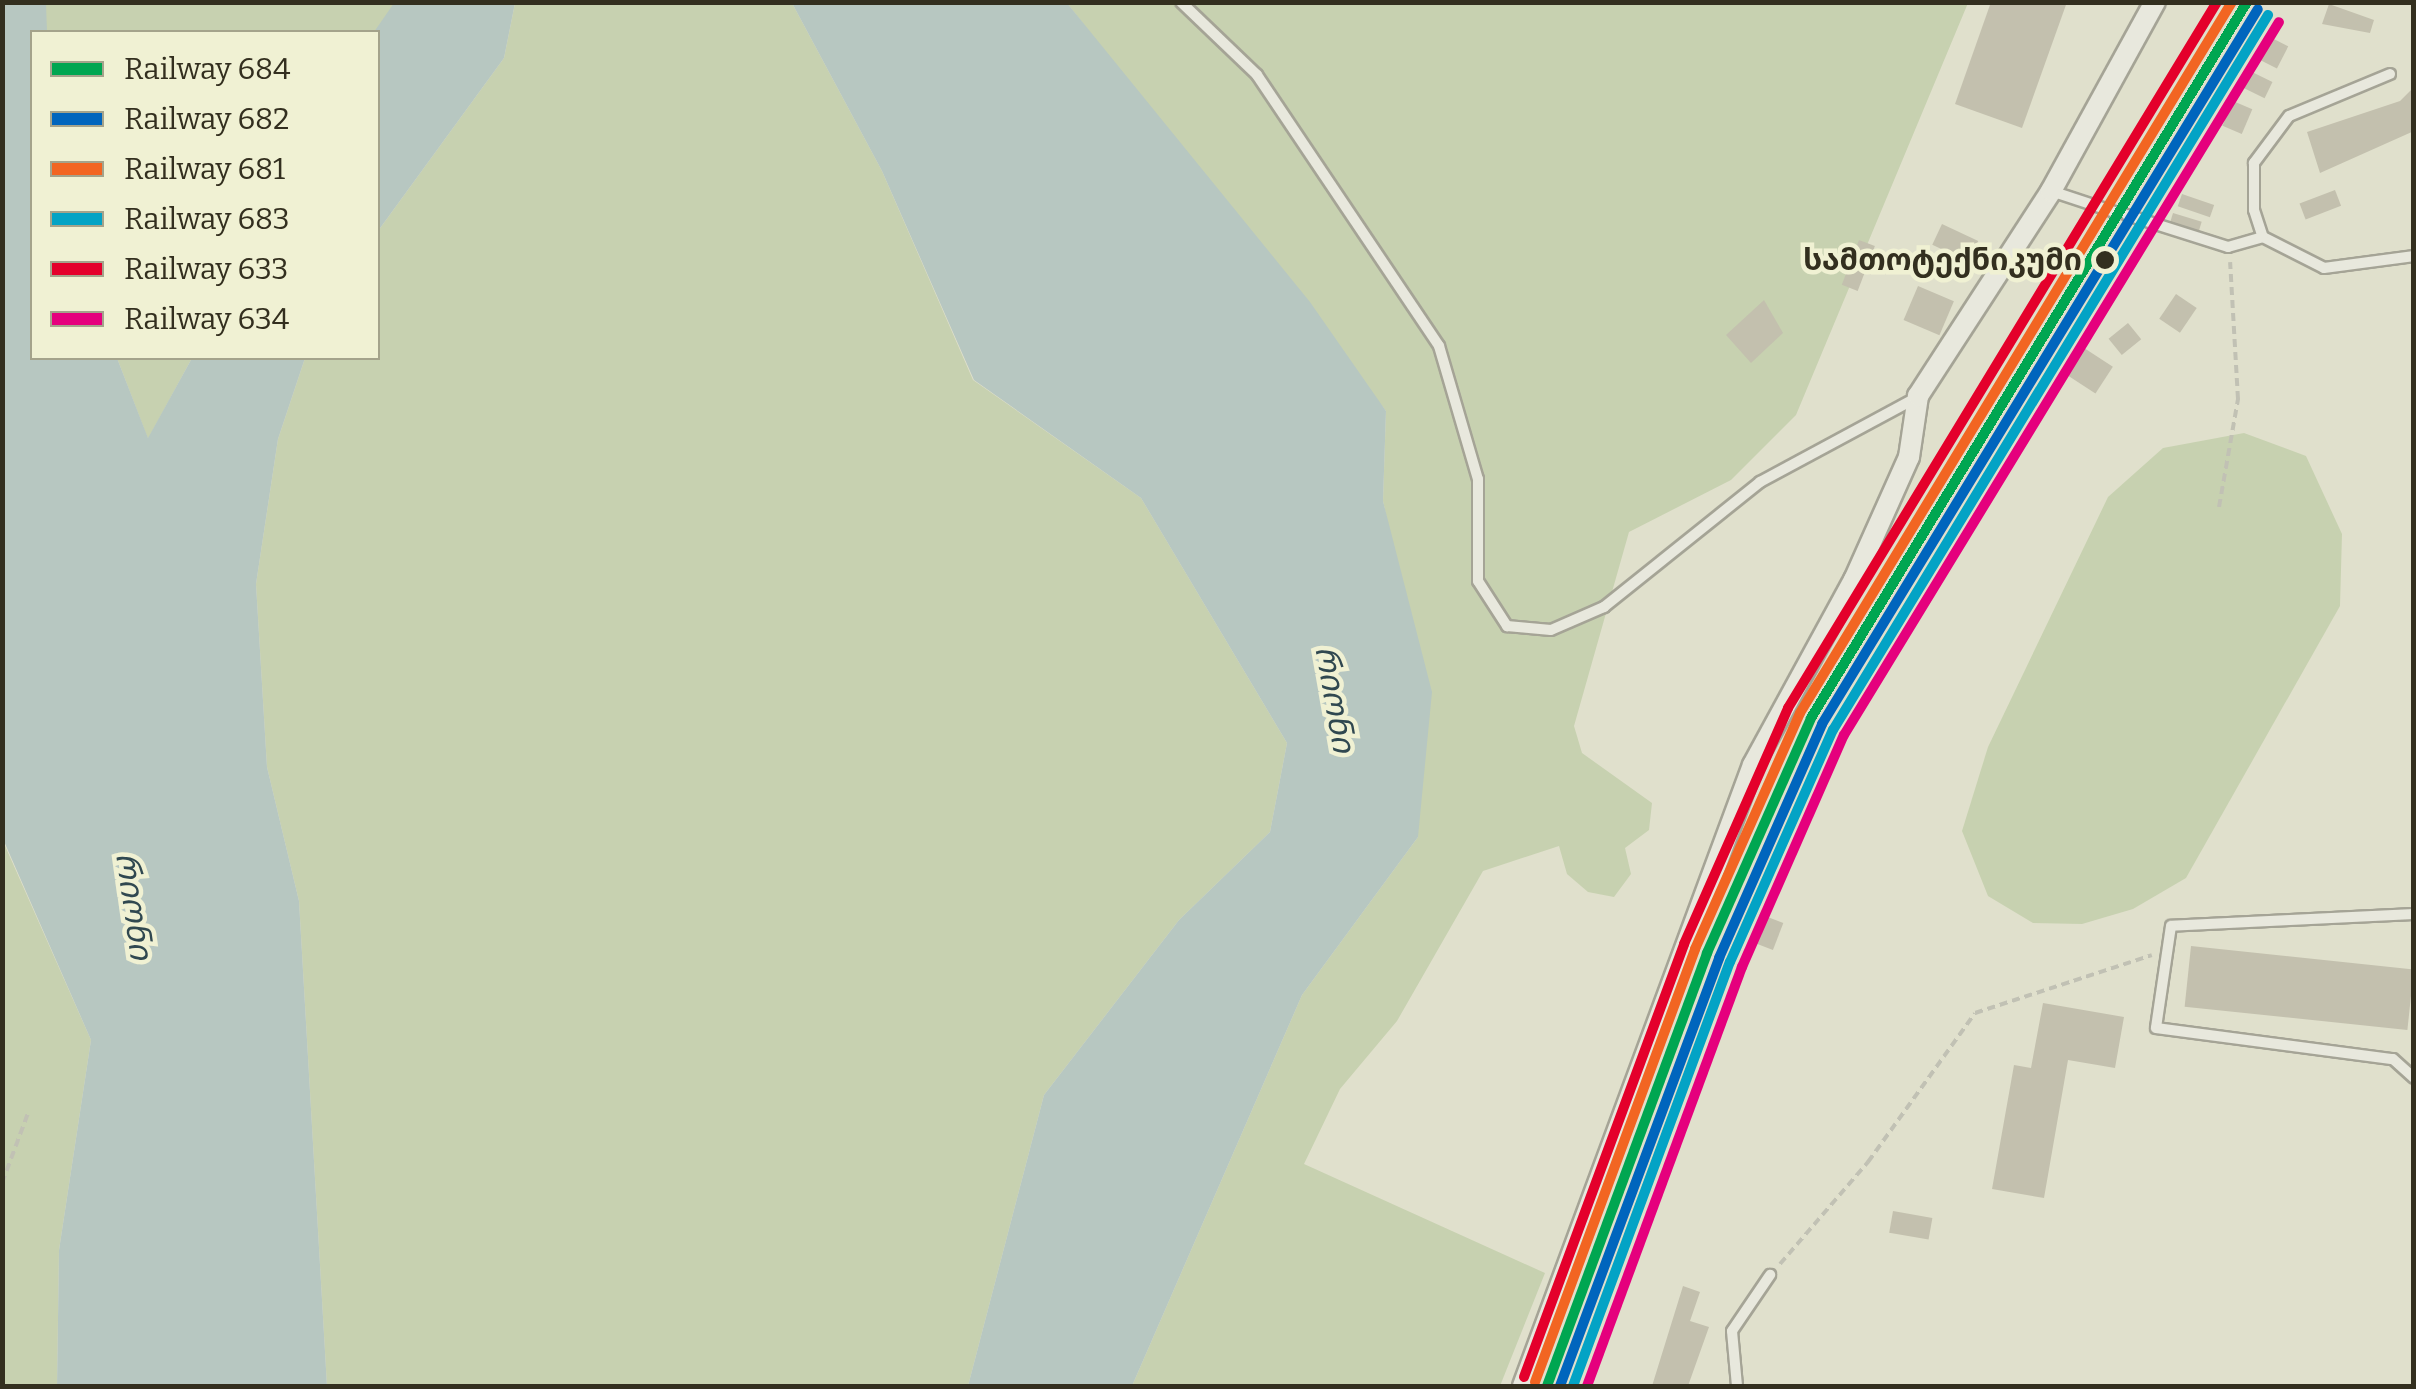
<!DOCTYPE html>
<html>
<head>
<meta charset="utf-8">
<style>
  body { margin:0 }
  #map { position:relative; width:2416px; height:1389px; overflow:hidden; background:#e0e0cc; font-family:Bitter,"Noto Sans Georgian",serif }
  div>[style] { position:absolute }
  .green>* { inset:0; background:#c7d1b0; transform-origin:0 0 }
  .water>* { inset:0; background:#b7c7c1 }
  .building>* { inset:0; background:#c3c0ae; transform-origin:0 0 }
  .path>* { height:4px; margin-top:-2px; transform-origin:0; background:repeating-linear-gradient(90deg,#c1c1b4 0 8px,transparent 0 13px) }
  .roads { filter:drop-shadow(2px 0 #a5a496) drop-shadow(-2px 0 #a5a496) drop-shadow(0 2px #a5a496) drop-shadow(0 -2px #a5a496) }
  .service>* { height:10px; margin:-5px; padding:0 5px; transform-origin:5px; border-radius:5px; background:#e8e8dd }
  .minor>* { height:20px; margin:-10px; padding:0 10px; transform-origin:10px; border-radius:10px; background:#e8e8dd }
  .rail-1>* { height:10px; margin:-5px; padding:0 5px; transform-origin:5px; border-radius:5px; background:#00a651 }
  .rail-2>* { height:10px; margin:-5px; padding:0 5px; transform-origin:5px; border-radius:5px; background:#0065bd }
  .rail-3>* { height:10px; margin:-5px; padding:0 5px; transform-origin:5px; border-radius:5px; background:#f26522 }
  .rail-4>* { height:10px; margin:-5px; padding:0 5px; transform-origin:5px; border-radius:5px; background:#03a3c5 }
  .rail-5>* { height:10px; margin:-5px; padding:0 5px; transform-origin:5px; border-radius:5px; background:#e4002b }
  .rail-6>* { height:10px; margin:-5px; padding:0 5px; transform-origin:5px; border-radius:5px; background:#e5007d }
  .dots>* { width:28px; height:28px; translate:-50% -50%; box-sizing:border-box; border:5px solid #f0f1d3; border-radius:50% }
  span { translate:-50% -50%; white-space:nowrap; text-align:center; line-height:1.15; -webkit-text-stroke:9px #f0f1d3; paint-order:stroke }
  .stop-label { font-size:30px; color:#332f1f; font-weight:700 }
  .right { translate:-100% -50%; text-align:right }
  .water-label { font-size:32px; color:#304850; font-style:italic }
  .frame { position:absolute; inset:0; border:5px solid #332f1f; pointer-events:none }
  .legend { position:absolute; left:30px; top:30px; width:350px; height:330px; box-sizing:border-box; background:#f0f1d3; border:2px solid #a4a38b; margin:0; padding:12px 18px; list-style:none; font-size:30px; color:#332f1f }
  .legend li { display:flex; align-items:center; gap:20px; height:50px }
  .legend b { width:50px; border:2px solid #a4a38b }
</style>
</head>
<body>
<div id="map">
  <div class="green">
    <div style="left:46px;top:3px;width:348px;height:29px"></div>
    <div style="clip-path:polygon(515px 3px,792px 3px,882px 171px,973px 380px,1141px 498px,1287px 743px,1270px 832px,1179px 920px,1044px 1095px,968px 1386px,327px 1386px,299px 901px,267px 767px,256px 584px,278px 439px,305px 358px,378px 358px,378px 231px,504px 58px)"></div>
    <div style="clip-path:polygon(1067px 3px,1968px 3px,1796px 415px,1731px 480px,1629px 532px,1574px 726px,1582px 753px,1652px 803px,1649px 830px,1625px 848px,1631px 874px,1614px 897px,1588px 892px,1567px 874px,1559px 846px,1483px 871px,1397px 1021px,1340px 1089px,1304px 1164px,1545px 1273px,1500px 1386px,1132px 1386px,1302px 995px,1418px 837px,1402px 587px,1383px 501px,1386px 411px)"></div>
    <div style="clip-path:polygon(117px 358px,192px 358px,148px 439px)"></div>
    <div style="clip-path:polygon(2244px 433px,2306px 456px,2342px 534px,2340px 606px,2186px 878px,2133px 909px,2082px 924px,2033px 923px,1988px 896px,1962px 831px,1988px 747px,2108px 497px,2163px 448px)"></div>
    <div style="clip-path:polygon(2px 839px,91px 1040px,59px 1250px,57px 1386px,3px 1386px)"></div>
  </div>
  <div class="water">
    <div style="clip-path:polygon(2px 3px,46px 3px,47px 32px,32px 32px,32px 358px,117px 358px,148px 438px,192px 358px,305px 358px,278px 439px,256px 584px,267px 767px,299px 901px,327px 1386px,57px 1386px,59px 1250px,91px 1040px,3px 839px)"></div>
    <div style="clip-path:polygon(394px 3px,515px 3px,504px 58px,378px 231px,374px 32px)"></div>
    <div style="clip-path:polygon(792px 3px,1067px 3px,1310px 302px,1386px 411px,1383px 501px,1432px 692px,1418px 837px,1302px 995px,1132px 1386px,968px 1386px,1044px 1095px,1179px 920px,1270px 832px,1287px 743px,1141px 498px,974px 380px,882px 171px)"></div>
  </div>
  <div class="building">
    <div style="clip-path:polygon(1991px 2px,2067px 2px,2022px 128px,1955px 104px)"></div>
    <div style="clip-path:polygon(2329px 4px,2374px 20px,2370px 33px,2322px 24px)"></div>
    <div style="left:2266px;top:35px;width:25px;height:25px;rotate:27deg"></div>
    <div style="left:2250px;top:71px;width:25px;height:18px;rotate:26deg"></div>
    <div style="clip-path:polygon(2414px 87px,2414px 131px,2320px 173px,2307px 132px,2400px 101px)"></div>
    <div style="left:2233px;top:101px;width:21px;height:27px;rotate:23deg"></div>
    <div style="left:2335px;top:190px;width:17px;height:38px;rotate:69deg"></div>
    <div style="left:2182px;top:194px;width:34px;height:13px;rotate:19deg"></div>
    <div style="left:2173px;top:213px;width:30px;height:12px;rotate:17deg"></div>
    <div style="left:1942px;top:224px;width:40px;height:23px;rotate:25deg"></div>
    <div style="left:1859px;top:240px;width:17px;height:48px;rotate:21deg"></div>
    <div style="left:1918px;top:286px;width:39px;height:37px;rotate:23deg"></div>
    <div style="left:2176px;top:294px;width:25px;height:30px;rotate:34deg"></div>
    <div style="clip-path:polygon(1764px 300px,1783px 333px,1751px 363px,1726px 335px)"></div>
    <div style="left:2128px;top:323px;width:21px;height:25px;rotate:51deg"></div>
    <div style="left:2081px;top:346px;width:38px;height:32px;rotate:33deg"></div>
    <div style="left:1760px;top:914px;width:25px;height:29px;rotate:21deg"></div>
    <div style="left:2191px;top:946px;width:224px;height:61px;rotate:6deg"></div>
    <div style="clip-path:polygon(2043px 1003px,2124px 1017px,2115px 1068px,2068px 1060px,2044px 1198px,1992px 1189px,2014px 1065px,2031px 1068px)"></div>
    <div style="left:1893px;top:1211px;width:40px;height:22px;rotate:10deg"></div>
    <div style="clip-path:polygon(1683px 1286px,1700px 1292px,1690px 1321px,1709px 1327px,1688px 1386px,1652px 1386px)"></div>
  </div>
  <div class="path">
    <div style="left:2219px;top:507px;width:110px;rotate:-80deg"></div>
    <div style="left:2238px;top:399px;width:137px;rotate:-93.3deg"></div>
    <div style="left:2px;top:1183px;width:75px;rotate:-69.6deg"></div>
    <div style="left:1780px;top:1264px;width:135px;rotate:-49.2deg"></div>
    <div style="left:1868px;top:1162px;width:183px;rotate:-54.3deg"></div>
    <div style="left:1975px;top:1013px;width:186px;rotate:-18.1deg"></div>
  </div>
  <div class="roads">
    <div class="service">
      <div style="left:1181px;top:2px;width:105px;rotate:43.8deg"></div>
      <div style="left:1257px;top:75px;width:326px;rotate:56.1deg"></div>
      <div style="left:1439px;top:346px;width:139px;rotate:73.7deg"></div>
      <div style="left:1478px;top:479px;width:102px;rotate:90deg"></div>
      <div style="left:1478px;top:581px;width:54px;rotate:57.2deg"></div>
      <div style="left:1507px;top:626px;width:44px;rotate:5.2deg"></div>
      <div style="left:1551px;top:630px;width:58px;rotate:-23.5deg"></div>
      <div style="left:1604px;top:607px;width:200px;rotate:-38.7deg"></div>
      <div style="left:1760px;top:482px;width:179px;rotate:-28.3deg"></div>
      <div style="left:2390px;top:74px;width:109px;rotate:157.4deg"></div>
      <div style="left:2289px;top:116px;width:59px;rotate:126.7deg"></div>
      <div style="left:2254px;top:163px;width:47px;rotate:90deg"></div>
      <div style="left:2254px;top:210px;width:28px;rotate:72deg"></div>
      <div style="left:2263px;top:237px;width:68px;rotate:26.9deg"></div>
      <div style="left:2324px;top:268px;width:91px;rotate:-7.6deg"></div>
      <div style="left:2051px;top:191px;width:71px;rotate:18.2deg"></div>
      <div style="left:2127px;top:215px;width:106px;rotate:17.6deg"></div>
      <div style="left:2228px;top:247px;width:36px;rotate:-16deg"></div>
      <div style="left:2414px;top:914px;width:243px;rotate:177.2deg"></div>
      <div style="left:2171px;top:926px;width:103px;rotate:98.4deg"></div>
      <div style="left:2156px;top:1028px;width:239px;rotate:7.5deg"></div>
      <div style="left:2393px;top:1059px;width:28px;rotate:42deg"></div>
      <div style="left:1737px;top:1386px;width:55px;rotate:-95.2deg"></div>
      <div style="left:1732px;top:1331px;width:68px;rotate:-55.8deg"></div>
    </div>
    <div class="minor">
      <div style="left:1523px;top:1386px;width:662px;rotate:-69.68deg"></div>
      <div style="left:1753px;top:765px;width:211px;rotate:-61.4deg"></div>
      <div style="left:1854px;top:580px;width:135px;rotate:-65.9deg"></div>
      <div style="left:1909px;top:457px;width:62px;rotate:-81.6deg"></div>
      <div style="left:1918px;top:396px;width:244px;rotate:-57deg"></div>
      <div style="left:2051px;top:191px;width:216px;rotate:-61.2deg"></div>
    </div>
  </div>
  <div class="rail-1">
    <div style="left:1547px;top:1386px;width:462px;rotate:-69.7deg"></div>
    <div style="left:1707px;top:953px;width:257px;rotate:-66.1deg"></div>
    <div style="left:1811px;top:718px;width:838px;rotate:-58.66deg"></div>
  </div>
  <div class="rail-2">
    <div style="left:1560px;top:1386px;width:457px;rotate:-69.6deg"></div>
    <div style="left:1719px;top:958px;width:256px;rotate:-66.2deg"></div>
    <div style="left:1822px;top:724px;width:837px;rotate:-58.63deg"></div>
  </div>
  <div class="rail-3">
    <div style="left:1535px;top:1382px;width:462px;rotate:-69.7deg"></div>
    <div style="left:1695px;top:949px;width:258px;rotate:-66deg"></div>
    <div style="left:1800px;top:713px;width:832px;rotate:-58.72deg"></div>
  </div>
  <div class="rail-4">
    <div style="left:1573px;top:1386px;width:452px;rotate:-69.7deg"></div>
    <div style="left:1730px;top:962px;width:254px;rotate:-66.1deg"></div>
    <div style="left:1833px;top:730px;width:837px;rotate:-58.68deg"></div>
  </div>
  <div class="rail-5">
    <div style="left:1524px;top:1377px;width:462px;rotate:-69.7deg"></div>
    <div style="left:1684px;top:944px;width:258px;rotate:-66.2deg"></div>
    <div style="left:1788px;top:708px;width:826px;rotate:-58.72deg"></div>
  </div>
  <div class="rail-6">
    <div style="left:1587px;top:1386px;width:447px;rotate:-69.7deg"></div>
    <div style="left:1742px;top:967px;width:253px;rotate:-66.3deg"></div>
    <div style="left:1844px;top:735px;width:835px;rotate:-58.61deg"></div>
  </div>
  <div class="dots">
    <div style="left:2105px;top:260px;background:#332f1f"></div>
  </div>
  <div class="stop-label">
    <span class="right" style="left:2082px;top:260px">სამთოტექნიკუმი</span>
  </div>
  <div class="water-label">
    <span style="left:1335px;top:699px;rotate:80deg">რიონი</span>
    <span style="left:134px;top:906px;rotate:82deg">რიონი</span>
  </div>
  <div class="frame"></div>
  <ul class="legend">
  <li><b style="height:12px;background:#00a651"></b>Railway 684</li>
  <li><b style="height:12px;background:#0065bd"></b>Railway 682</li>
  <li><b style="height:12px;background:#f26522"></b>Railway 681</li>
  <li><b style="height:12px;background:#03a3c5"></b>Railway 683</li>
  <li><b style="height:12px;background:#e4002b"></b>Railway 633</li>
  <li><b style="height:12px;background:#e5007d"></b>Railway 634</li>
  </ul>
</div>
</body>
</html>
